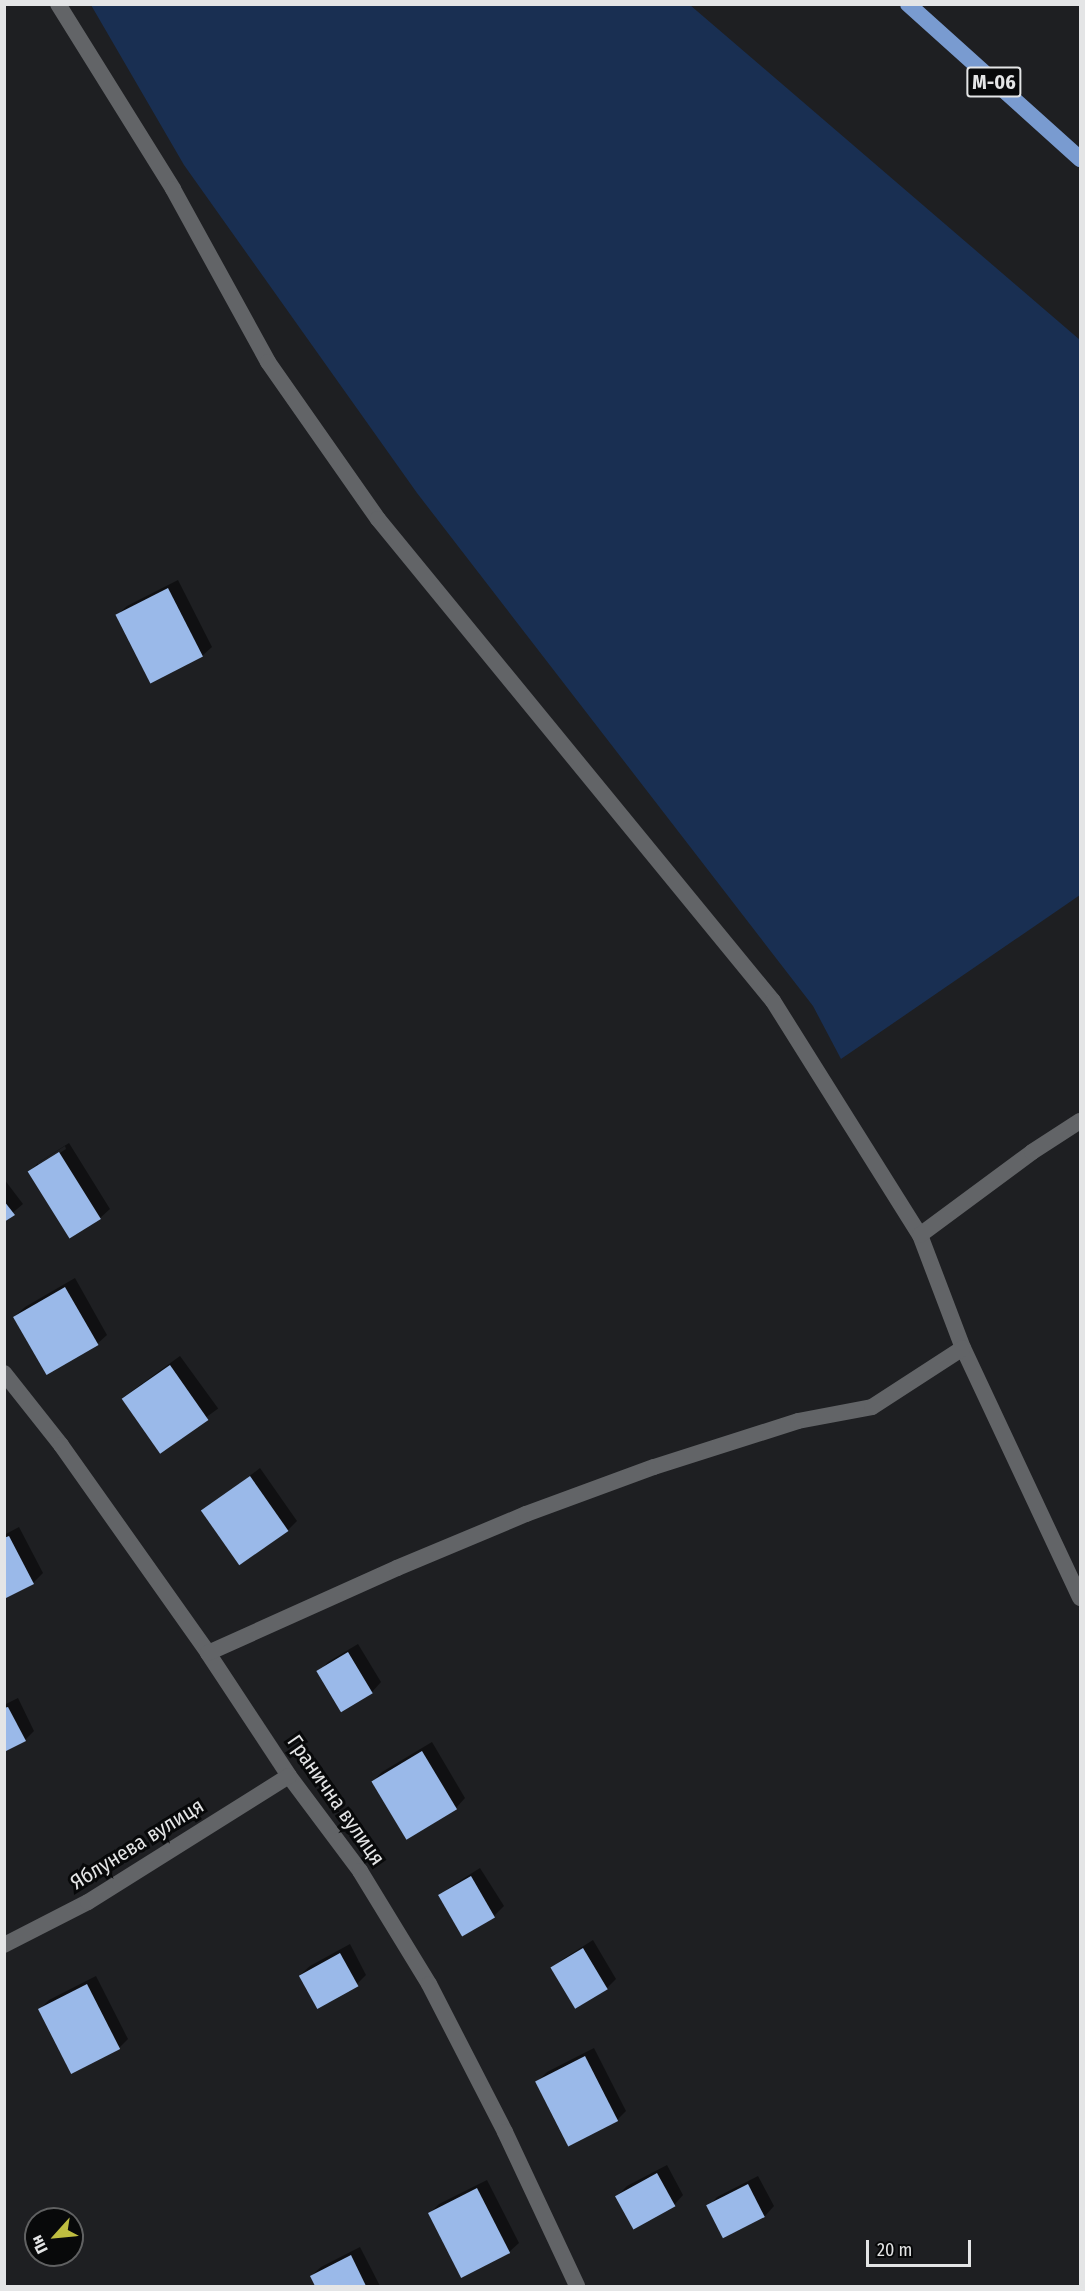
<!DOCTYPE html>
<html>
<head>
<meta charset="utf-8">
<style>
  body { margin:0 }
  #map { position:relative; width:1085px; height:2291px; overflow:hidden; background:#1e1f22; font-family:"Fira Sans Condensed",sans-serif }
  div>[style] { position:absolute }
  .green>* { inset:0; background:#192f52 }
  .shadow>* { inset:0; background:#0007; transform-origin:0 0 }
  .building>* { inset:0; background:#9ab9e9; transform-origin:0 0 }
  .minor>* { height:16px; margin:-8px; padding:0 8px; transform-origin:8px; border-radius:8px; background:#626467 }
  .trunk>* { height:16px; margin:-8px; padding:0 8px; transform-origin:8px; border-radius:8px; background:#799bd0 }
  span { translate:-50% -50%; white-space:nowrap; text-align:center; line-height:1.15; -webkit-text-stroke:6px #08090a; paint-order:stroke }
  .shield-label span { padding:2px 4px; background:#08090a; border:2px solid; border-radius:4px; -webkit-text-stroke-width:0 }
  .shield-label { font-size:20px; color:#e4e5e6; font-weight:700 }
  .street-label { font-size:21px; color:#e4e5e6 }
  .frame { position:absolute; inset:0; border:6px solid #e4e5e6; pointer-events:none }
  .north { position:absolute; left:24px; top:2207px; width:60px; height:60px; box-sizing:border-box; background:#08090a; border:2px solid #606162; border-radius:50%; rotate:243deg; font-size:16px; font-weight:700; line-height:24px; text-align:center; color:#e4e5e6 }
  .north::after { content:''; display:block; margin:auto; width:21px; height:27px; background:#bfbe41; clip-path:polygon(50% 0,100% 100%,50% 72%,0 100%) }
  .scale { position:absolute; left:866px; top:2240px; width:105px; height:27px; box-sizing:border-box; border:3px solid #e4e5e6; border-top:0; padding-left:8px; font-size:18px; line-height:21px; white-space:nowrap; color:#e4e5e6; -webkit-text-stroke:4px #08090a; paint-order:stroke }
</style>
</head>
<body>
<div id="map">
  <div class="green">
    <div style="clip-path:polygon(91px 5px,690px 5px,1080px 340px,1080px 895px,841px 1059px,813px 1006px,417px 493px,184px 165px)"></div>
  </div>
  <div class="shadow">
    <div style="clip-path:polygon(178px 580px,212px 647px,202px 656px,117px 615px,127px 606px)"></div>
    <div style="clip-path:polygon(evenodd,69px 1143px,110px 1209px,100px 1218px,70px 1237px,29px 1172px,39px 1162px,69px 1143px,65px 1146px,66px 1149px,38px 1167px,38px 1163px,65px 1146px)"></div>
    <div style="clip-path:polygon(4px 1179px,23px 1204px,4px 1220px)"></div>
    <div style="clip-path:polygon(75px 1278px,107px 1335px,97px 1344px,15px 1316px,25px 1307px)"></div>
    <div style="left:180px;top:1356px;width:65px;height:71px;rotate:54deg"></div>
    <div style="clip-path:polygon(260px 1468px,297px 1521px,288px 1530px,203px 1512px)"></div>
    <div style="clip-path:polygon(19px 1527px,43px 1573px,33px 1583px,4px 1598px,4px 1535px)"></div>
    <div style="clip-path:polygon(358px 1644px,381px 1682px,372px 1692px,319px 1672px,328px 1662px)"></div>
    <div style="clip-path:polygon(18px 1698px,34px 1731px,25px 1740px,4px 1750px,4px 1705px)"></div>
    <div style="clip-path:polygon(432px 1742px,465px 1798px,456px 1808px,373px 1781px,382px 1772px)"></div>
    <div style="clip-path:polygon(480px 1868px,504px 1906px,494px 1916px,441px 1896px,450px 1887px)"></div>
    <div style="clip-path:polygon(593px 1940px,616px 1979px,607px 1988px,553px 1968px,563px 1959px)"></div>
    <div style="clip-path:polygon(350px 1944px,366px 1975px,357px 1984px,300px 1975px,310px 1966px)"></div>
    <div style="clip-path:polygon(96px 1976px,128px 2039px,119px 2048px,40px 2009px,49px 2000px)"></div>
    <div style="clip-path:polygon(594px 2048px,626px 2111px,617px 2120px,537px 2082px,547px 2072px)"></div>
    <div style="clip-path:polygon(667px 2165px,683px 2195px,674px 2205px,617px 2196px,627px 2186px)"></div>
    <div style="clip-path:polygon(758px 2176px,774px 2206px,765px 2216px,724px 2237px,708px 2207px,717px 2197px)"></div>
    <div style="clip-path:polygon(487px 2180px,519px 2243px,509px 2252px,430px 2213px,439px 2204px)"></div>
    <div style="clip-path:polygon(360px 2247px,380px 2286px,317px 2286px,311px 2276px,321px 2267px)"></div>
  </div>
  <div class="building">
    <div style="left:168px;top:588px;width:77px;height:59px;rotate:63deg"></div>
    <div style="left:59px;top:1152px;width:79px;height:37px;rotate:58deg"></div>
    <div style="clip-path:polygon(4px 1201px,15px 1215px,4px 1222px)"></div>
    <div style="left:65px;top:1287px;width:67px;height:60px;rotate:60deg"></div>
    <div style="left:170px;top:1365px;width:67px;height:59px;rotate:55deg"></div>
    <div style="left:250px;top:1476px;width:67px;height:60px;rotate:55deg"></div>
    <div style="clip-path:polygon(9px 1536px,34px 1584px,4px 1599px,4px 1538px)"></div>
    <div style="left:348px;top:1652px;width:48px;height:37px;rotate:59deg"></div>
    <div style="clip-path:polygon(8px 1707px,26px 1741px,4px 1752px,4px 1708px)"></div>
    <div style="left:422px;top:1751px;width:68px;height:59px;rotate:59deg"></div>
    <div style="left:471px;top:1876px;width:48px;height:38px;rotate:60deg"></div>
    <div style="left:583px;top:1948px;width:48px;height:38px;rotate:59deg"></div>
    <div style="left:340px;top:1953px;width:38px;height:47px;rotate:61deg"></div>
    <div style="left:87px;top:1984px;width:73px;height:55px;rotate:63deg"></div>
    <div style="left:585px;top:2056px;width:73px;height:56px;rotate:63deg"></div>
    <div style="left:657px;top:2173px;width:38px;height:48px;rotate:61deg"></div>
    <div style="left:748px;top:2184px;width:37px;height:47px;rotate:63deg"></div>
    <div style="left:477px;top:2188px;width:73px;height:55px;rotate:63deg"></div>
    <div style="clip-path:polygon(351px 2255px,366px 2286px,315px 2286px,310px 2276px)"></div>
  </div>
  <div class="minor">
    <div style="left:58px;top:4px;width:218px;rotate:58.1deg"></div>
    <div style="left:173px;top:189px;width:197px;rotate:61.2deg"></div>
    <div style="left:268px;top:362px;width:192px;rotate:55deg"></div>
    <div style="left:378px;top:519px;width:623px;rotate:50.67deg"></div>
    <div style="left:773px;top:1001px;width:276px;rotate:57.9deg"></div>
    <div style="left:920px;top:1235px;width:121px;rotate:69.2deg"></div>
    <div style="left:963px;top:1348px;width:276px;rotate:64.9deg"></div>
    <div style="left:920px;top:1235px;width:139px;rotate:-36.5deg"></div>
    <div style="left:1032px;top:1152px;width:57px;rotate:-32.9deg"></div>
    <div style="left:4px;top:1373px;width:92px;rotate:51.6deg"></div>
    <div style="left:61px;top:1445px;width:255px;rotate:54.7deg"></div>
    <div style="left:208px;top:1653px;width:147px;rotate:56.6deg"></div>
    <div style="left:289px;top:1776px;width:119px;rotate:53.2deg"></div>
    <div style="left:360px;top:1871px;width:132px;rotate:58.6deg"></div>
    <div style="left:429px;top:1984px;width:166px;rotate:62.8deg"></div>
    <div style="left:505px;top:2132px;width:170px;rotate:64.9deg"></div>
    <div style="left:208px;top:1653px;width:207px;rotate:-24.2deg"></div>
    <div style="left:397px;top:1568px;width:140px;rotate:-22.7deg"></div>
    <div style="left:526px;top:1514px;width:136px;rotate:-20.2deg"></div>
    <div style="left:654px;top:1467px;width:151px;rotate:-17.7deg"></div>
    <div style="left:798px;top:1421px;width:75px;rotate:-10.7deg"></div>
    <div style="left:872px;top:1407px;width:108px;rotate:-33deg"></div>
    <div style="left:4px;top:1945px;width:94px;rotate:-27.1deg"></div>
    <div style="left:88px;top:1902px;width:237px;rotate:-32.1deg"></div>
  </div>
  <div class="trunk">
    <div style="left:908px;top:4px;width:232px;rotate:42deg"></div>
  </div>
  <div class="shield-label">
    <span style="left:994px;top:82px">М-06</span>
  </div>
  <div class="street-label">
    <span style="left:336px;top:1800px;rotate:55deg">Гранична вулиця</span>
    <span style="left:137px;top:1844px;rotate:-32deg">Яблунева вулиця</span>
  </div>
  <div class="frame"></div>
  <div class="north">Пн</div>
  <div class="scale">20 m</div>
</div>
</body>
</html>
